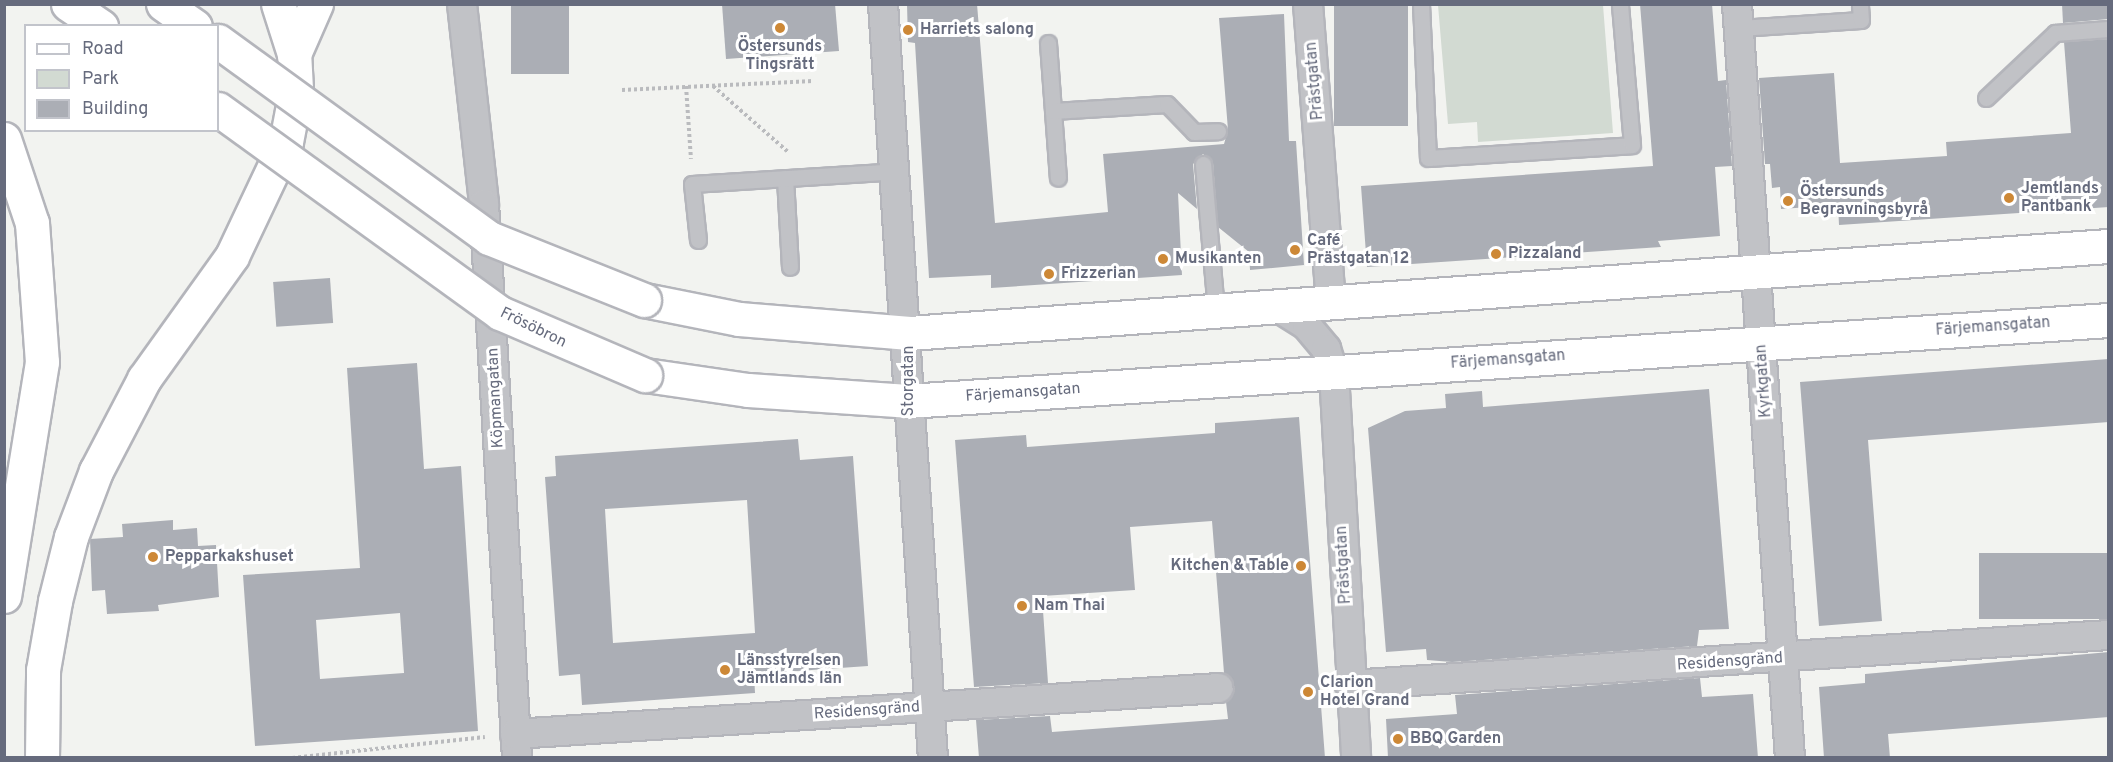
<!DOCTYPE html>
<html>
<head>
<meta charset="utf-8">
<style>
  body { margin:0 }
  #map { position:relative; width:2113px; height:762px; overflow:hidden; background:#f2f3f0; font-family:Overpass,sans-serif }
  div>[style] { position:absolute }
  .green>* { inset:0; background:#d2dad2 }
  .building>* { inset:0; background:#abaeb5; transform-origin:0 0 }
  .path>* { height:4px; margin-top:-2px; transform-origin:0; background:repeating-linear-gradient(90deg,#babbbe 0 3px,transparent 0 6px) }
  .roads { filter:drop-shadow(2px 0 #b4b5bb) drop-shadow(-2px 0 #b4b5bb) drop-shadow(0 2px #b4b5bb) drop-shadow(0 -2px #b4b5bb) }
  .lane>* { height:15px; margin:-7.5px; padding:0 7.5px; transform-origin:7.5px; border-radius:7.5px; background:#c1c2c6 }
  .street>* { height:28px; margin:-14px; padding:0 14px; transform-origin:14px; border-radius:14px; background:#c1c2c6 }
  .secondary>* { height:33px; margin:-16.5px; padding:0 16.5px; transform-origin:16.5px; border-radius:16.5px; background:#fff }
  .bridges { filter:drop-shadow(2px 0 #b4b5bb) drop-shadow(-2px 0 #b4b5bb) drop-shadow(0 2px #b4b5bb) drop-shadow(0 -2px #b4b5bb) }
  .secondary-bridge>* { height:33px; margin:-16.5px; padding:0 16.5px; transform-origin:16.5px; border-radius:16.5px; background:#fff }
  .dots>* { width:16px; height:16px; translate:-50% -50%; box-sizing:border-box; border:3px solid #fff; border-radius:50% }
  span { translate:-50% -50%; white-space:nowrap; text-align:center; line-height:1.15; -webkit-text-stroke:6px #fff; paint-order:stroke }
  .poi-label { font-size:16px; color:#666b7d; font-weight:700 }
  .left { translate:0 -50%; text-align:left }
  .right { translate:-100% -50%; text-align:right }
  .street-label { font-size:16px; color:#666b7d }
  .frame { position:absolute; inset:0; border:6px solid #666b7d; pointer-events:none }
  .legend { position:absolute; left:24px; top:24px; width:195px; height:108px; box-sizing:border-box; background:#fff; border:2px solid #c2c4cb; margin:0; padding:8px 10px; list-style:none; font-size:18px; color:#666b7d }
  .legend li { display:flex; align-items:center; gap:12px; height:30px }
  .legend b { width:30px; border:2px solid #c2c4cb }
</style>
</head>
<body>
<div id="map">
  <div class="green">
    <div style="clip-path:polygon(1438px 5px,1603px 5px,1613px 133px,1478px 142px,1477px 122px,1448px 124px)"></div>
  </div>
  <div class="building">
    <div style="left:511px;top:4px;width:58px;height:70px"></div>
    <div style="clip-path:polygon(722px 4px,835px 4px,839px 51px,726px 59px)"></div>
    <div style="clip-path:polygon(907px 4px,977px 4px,995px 223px,1108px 212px,1103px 154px,1224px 144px,1228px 130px,1219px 18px,1284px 14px,1289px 141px,1296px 141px,1304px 265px,1250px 270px,1249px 252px,1218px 227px,1213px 163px,1203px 154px,1193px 164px,1197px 209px,1178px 193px,1182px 275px,991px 288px,991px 275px,929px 278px,915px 43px,908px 42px)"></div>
    <div style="left:1334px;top:4px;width:74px;height:122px"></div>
    <div style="clip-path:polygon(1640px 4px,1712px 4px,1718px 81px,1726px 80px,1732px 166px,1715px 167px,1720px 236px,1658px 241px,1661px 247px,1367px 267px,1361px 186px,1653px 166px)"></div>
    <div style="clip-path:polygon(2062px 4px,2109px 4px,2109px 19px,2063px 23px)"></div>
    <div style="clip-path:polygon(2109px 39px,2109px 207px,1839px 225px,1838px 205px,1781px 209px,1780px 187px,1772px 188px,1770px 164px,1765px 164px,1759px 78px,1834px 73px,1840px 163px,1947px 156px,1946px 142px,2071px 133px,2064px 42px)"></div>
    <div style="left:330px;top:278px;width:45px;height:57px;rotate:86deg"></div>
    <div style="clip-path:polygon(2109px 359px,2109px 422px,1868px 440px,1882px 621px,1819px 626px,1800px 382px)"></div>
    <div style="clip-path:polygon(evenodd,417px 363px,424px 469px,461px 466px,478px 731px,255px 746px,243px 575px,360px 568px,347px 368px,417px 363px,400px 613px,404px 673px,320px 679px,316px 620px,400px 613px)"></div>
    <div style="clip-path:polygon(1709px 389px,1729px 629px,1699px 630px,1697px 646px,1452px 662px,1427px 660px,1426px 649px,1386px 652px,1368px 428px,1405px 411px,1446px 408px,1445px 394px,1482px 391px,1483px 407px)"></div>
    <div style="clip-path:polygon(1299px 417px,1325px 758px,979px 758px,976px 720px,1050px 716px,1052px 732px,1228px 719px,1226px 702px,1234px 686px,1224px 673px,1212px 521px,1130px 527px,1135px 590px,1042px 596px,1048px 683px,974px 687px,955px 440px,1026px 435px,1027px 447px,1215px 433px,1215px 423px)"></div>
    <div style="clip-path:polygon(evenodd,798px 439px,800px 460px,853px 456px,868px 666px,754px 674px,755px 693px,582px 705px,580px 674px,559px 676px,545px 477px,556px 476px,555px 456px,798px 439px,747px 500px,755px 633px,613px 643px,605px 509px,747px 500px)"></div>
    <div style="clip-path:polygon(173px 520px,173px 530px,197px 528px,198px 546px,216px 545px,219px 597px,158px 605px,159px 611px,107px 614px,105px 590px,92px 591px,90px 539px,123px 537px,122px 524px)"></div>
    <div style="left:2109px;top:553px;width:66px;height:130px;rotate:90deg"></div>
    <div style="clip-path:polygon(2109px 652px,2109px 717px,1888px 734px,1890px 758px,1824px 758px,1819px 687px,1865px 683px,1865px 674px)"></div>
    <div style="clip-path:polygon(1700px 678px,1702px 697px,1753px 694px,1758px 758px,1388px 758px,1386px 719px,1457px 714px,1455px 695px)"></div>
  </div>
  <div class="path">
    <div style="left:686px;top:86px;width:73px;rotate:86.1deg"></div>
    <div style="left:713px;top:86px;width:100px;rotate:41.3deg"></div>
    <div style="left:622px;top:90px;width:191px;rotate:-2.7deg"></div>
    <div style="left:292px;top:758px;width:194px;rotate:-6.2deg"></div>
  </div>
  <div class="roads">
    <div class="lane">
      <div style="left:1421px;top:4px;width:154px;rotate:87.4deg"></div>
      <div style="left:1428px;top:158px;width:204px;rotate:-3.6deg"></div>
      <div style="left:1632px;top:145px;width:142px;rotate:-94.9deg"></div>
      <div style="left:1739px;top:28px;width:122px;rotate:-3.8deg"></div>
      <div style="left:1861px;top:20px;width:16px;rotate:-94deg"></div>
      <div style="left:1048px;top:43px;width:135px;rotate:85.8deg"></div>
      <div style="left:1986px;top:98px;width:95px;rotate:-43.3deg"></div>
      <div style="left:2055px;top:33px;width:53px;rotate:-4.3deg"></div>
      <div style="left:1053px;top:111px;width:114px;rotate:-3.5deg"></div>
      <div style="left:1167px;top:104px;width:39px;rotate:46deg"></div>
      <div style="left:1194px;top:132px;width:24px;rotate:-2deg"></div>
      <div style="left:1203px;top:164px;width:147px;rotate:84.9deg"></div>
      <div style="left:785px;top:178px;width:89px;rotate:86.8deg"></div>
      <div style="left:698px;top:240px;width:56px;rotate:-96.1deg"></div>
      <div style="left:692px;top:184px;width:204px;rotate:-3.6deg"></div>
    </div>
    <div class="street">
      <div style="left:462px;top:4px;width:201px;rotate:83.7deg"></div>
      <div style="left:484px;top:204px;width:555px;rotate:86.59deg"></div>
      <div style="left:883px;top:4px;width:756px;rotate:86.21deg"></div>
      <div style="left:1308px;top:4px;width:298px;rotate:85.6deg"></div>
      <div style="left:1737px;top:4px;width:756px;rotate:85.98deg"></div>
      <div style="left:1274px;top:305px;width:39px;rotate:32deg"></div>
      <div style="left:1307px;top:326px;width:30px;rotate:50deg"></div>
      <div style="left:1326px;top:349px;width:25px;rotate:72deg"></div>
      <div style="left:1334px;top:373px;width:386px;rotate:86.7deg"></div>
      <div style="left:1350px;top:685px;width:760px;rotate:-3.77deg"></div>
      <div style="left:515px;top:734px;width:705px;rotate:-3.74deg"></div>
    </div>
    <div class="secondary">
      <div style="left:68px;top:4px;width:40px;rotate:34deg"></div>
      <div style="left:163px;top:4px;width:39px;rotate:35deg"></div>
      <div style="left:294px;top:54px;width:55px;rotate:-66.3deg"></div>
      <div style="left:4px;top:139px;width:89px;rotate:71.6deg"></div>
      <div style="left:32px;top:223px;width:139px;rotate:85.9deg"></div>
      <div style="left:42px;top:362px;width:237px;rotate:99.2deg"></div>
      <div style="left:644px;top:300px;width:97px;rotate:11.3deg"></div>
      <div style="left:739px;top:319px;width:171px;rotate:4.7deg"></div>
      <div style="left:909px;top:333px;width:1202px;rotate:-4.15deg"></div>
      <div style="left:645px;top:375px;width:104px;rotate:8.3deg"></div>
      <div style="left:748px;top:390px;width:160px;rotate:3.9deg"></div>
      <div style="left:908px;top:401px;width:1203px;rotate:-3.86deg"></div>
      <div style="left:42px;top:758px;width:88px;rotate:-89.3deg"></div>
      <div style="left:43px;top:670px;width:70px;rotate:-80.1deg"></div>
      <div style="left:55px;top:601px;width:66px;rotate:-76deg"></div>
      <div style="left:71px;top:537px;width:71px;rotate:-69.3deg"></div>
      <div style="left:96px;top:471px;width:104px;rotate:-62.4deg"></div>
      <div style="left:144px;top:379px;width:151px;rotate:-54.4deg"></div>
      <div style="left:232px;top:256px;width:126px;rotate:-64.7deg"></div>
      <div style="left:286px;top:142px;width:54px;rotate:-79.3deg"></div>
      <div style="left:296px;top:89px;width:35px;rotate:-93deg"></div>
      <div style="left:294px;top:54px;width:52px;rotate:-107.7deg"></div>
    </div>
  </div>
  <div class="bridges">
    <div class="secondary-bridge">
      <div style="left:218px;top:41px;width:335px;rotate:36deg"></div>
      <div style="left:489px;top:238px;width:167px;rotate:21.8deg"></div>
      <div style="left:218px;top:109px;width:348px;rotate:35.9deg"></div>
      <div style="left:500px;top:313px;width:158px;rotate:23.2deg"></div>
    </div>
  </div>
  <div class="dots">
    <div style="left:780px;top:28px;background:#cd8836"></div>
    <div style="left:908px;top:30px;background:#cd8836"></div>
    <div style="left:2009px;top:198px;background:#cd8836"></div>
    <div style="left:1788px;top:201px;background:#cd8836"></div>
    <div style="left:1295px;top:250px;background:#cd8836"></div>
    <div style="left:1496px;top:254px;background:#cd8836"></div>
    <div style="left:1163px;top:259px;background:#cd8836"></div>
    <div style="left:1049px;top:274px;background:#cd8836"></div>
    <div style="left:153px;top:557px;background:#cd8836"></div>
    <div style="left:1301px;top:566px;background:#cd8836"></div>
    <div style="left:1022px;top:606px;background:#cd8836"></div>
    <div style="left:725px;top:670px;background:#cd8836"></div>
    <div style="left:1308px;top:692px;background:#cd8836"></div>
    <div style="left:1398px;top:739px;background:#cd8836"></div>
  </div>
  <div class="poi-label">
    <span class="left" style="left:920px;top:30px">Harriets salong</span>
    <span style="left:780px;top:56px">Östersunds<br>Tingsrätt</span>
    <span class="left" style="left:2021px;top:198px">Jemtlands<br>Pantbank</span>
    <span class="left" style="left:1800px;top:201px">Östersunds<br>Begravningsbyrå</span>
    <span class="left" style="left:1307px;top:250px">Café<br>Prästgatan 12</span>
    <span class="left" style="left:1508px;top:254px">Pizzaland</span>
    <span class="left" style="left:1175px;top:259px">Musikanten</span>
    <span class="left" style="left:1061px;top:274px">Frizzerian</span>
    <span class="left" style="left:165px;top:557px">Pepparkakshuset</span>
    <span class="right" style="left:1289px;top:566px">Kitchen &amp; Table</span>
    <span class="left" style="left:1034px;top:606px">Nam Thai</span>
    <span class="left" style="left:737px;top:670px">Länsstyrelsen<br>Jämtlands län</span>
    <span class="left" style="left:1320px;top:692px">Clarion<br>Hotel Grand</span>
    <span class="left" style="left:1410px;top:739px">BBQ Garden</span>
  </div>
  <div class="street-label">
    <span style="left:1315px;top:81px;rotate:-95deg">Prästgatan</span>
    <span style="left:1993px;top:327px;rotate:-4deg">Färjemansgatan</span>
    <span style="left:533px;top:328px;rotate:26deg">Frösöbron</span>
    <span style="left:1508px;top:360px;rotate:-4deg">Färjemansgatan</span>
    <span style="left:909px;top:381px;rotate:-90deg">Storgatan</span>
    <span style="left:1764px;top:381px;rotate:-94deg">Kyrkgatan</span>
    <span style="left:1023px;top:393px;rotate:-4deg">Färjemansgatan</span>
    <span style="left:496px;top:398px;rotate:-93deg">Köpmangatan</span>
    <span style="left:1344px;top:565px;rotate:-93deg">Prästgatan</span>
    <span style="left:1730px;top:662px;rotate:-4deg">Residensgränd</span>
    <span style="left:867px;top:711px;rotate:-4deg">Residensgränd</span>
  </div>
  <div class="frame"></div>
  <ul class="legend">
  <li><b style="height:8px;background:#fff"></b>Road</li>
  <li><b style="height:16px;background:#d2dad2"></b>Park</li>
  <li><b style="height:16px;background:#abaeb5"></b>Building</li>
  </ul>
</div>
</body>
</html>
